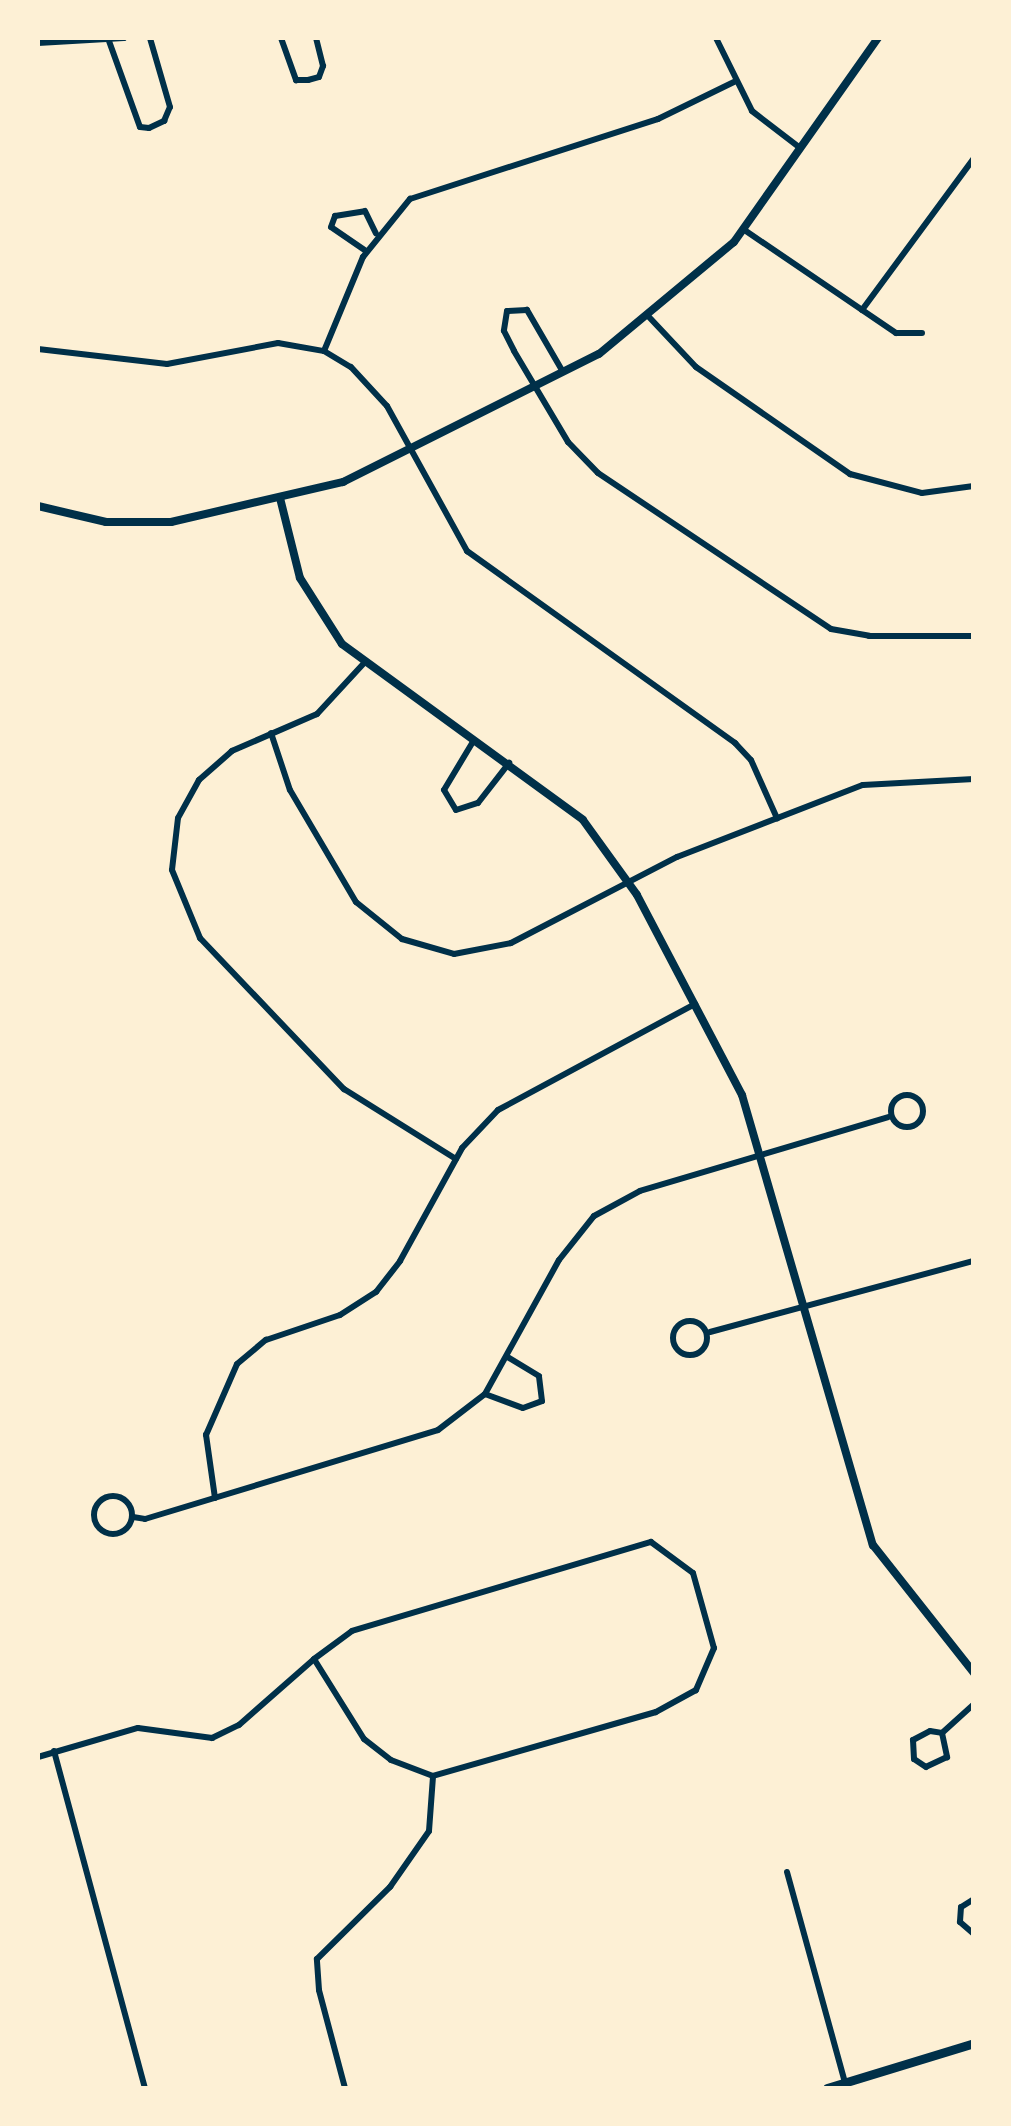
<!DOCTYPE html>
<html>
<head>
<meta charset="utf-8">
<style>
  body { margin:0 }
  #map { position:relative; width:1011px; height:2126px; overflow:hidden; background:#fdf0d5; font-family:"Space Grotesk",sans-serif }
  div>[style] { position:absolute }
  .minor>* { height:6px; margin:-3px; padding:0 3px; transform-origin:3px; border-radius:3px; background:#003049 }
  .minor>.ring { margin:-3px; padding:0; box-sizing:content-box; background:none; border:6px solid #003049; border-radius:50% }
  .tertiary>* { height:8px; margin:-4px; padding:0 4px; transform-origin:4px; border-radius:4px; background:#003049 }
  .secondary>* { height:9px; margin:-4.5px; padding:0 4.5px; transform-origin:4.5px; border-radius:4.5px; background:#003049 }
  span { translate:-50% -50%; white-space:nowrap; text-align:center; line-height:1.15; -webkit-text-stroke:8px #fdf0d5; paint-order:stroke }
  .frame { position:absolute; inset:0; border:40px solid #fdf0d5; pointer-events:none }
</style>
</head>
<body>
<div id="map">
  <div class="minor">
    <div style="left:281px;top:38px;width:45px;rotate:70.3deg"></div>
    <div style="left:296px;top:80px;width:12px"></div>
    <div style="left:308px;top:80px;width:11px;rotate:-15deg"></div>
    <div style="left:319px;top:77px;width:12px;rotate:-70deg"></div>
    <div style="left:323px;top:66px;width:29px;rotate:-104deg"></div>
    <div style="left:716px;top:38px;width:81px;rotate:63.7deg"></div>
    <div style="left:752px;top:111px;width:61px;rotate:37.6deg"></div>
    <div style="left:109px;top:41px;width:91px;rotate:70.2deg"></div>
    <div style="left:140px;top:127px;width:9px;rotate:6deg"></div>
    <div style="left:149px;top:128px;width:17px;rotate:-25deg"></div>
    <div style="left:164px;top:121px;width:15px;rotate:-67deg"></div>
    <div style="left:170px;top:107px;width:72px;rotate:-106.2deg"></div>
    <div style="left:38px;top:43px;width:86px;rotate:-3.3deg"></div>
    <div style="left:743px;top:229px;width:185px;rotate:34.2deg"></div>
    <div style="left:896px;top:333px;width:26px"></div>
    <div style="left:366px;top:251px;width:42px;rotate:-145.6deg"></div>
    <div style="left:331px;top:227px;width:12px;rotate:-70deg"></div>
    <div style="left:335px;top:216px;width:30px;rotate:-9deg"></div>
    <div style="left:365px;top:211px;width:25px;rotate:64deg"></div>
    <div style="left:862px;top:310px;width:189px;rotate:-53.6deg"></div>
    <div style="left:649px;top:317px;width:69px;rotate:46.8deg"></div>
    <div style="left:696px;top:367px;width:188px;rotate:34.8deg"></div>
    <div style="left:850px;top:474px;width:74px;rotate:14.8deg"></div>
    <div style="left:922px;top:493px;width:52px;rotate:-7.7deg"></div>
    <div style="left:38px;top:349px;width:130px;rotate:6.6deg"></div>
    <div style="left:167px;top:364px;width:113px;rotate:-10.7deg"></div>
    <div style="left:278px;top:343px;width:47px;rotate:9.9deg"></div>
    <div style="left:324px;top:351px;width:31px;rotate:31deg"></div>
    <div style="left:351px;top:367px;width:53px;rotate:47.3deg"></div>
    <div style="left:387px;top:406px;width:166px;rotate:61.1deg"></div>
    <div style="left:467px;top:551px;width:330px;rotate:35.6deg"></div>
    <div style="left:735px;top:743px;width:23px;rotate:47deg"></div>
    <div style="left:751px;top:760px;width:64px;rotate:65.9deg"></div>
    <div style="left:324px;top:351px;width:102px;rotate:-67.5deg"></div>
    <div style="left:363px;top:257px;width:75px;rotate:-51deg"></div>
    <div style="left:410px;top:199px;width:261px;rotate:-17.9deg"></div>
    <div style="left:658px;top:119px;width:85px;rotate:-26deg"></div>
    <div style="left:563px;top:372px;width:72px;rotate:-120.1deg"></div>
    <div style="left:527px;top:310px;width:20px;rotate:177deg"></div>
    <div style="left:507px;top:311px;width:20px;rotate:99deg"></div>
    <div style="left:504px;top:331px;width:22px;rotate:63deg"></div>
    <div style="left:514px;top:351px;width:106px;rotate:59.3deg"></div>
    <div style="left:568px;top:442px;width:43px;rotate:45.9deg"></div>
    <div style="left:598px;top:473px;width:280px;rotate:33.8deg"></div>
    <div style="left:831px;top:629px;width:39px;rotate:10deg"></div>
    <div style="left:869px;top:636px;width:105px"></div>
    <div style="left:365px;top:662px;width:71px;rotate:132.7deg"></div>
    <div style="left:317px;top:714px;width:93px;rotate:156.5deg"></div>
    <div style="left:232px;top:751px;width:44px;rotate:138.7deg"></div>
    <div style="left:199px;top:780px;width:43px;rotate:118.9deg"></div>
    <div style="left:178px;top:818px;width:52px;rotate:96.6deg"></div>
    <div style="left:172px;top:870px;width:74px;rotate:67.6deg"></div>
    <div style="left:200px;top:938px;width:209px;rotate:46.4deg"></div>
    <div style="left:344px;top:1089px;width:132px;rotate:32deg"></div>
    <div style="left:271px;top:733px;width:60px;rotate:71.6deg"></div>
    <div style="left:290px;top:790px;width:130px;rotate:59.5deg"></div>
    <div style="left:356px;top:902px;width:59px;rotate:38.8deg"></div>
    <div style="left:402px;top:939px;width:54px;rotate:16.1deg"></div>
    <div style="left:454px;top:954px;width:58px;rotate:-10.9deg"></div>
    <div style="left:511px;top:943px;width:187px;rotate:-27.4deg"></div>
    <div style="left:677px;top:857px;width:199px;rotate:-21.2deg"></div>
    <div style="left:863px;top:785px;width:111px;rotate:-3.1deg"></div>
    <div style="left:474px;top:740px;width:58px;rotate:121deg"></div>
    <div style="left:444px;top:790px;width:23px;rotate:59deg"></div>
    <div style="left:456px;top:810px;width:23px;rotate:-18deg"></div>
    <div style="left:478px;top:803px;width:51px;rotate:-52.2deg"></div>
    <div class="ring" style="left:891px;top:1095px;width:26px;height:26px"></div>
    <div class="ring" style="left:673px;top:1321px;width:28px;height:28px"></div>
    <div style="left:710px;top:1332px;width:273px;rotate:-15.1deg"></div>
    <div style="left:485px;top:1394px;width:40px;rotate:20.2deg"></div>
    <div style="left:523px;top:1408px;width:20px;rotate:-20deg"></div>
    <div style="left:542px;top:1401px;width:25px;rotate:-97deg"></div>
    <div style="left:539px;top:1376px;width:37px;rotate:-149deg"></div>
    <div class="ring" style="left:94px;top:1496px;width:32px;height:32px"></div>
    <div style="left:215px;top:1498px;width:64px;rotate:-98.1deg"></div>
    <div style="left:206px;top:1435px;width:77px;rotate:-66.4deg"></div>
    <div style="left:237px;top:1364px;width:38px;rotate:-40deg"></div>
    <div style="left:266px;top:1340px;width:78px;rotate:-18.7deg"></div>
    <div style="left:340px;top:1315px;width:43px;rotate:-32.6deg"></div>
    <div style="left:376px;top:1292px;width:39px;rotate:-52deg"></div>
    <div style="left:400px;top:1261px;width:129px;rotate:-61.2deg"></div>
    <div style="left:462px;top:1148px;width:52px;rotate:-46.5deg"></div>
    <div style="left:498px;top:1110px;width:224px;rotate:-28.3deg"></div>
    <div style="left:133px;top:1517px;width:12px;rotate:9deg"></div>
    <div style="left:145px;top:1519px;width:306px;rotate:-16.9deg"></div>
    <div style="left:438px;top:1430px;width:59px;rotate:-37.5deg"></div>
    <div style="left:485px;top:1394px;width:153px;rotate:-61.1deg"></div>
    <div style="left:559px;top:1260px;width:56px;rotate:-51.5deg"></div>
    <div style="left:594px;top:1216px;width:52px;rotate:-28.5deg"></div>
    <div style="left:640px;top:1191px;width:259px;rotate:-16.6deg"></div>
    <div style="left:930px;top:1731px;width:12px;rotate:9deg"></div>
    <div style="left:942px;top:1733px;width:25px;rotate:78deg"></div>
    <div style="left:947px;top:1757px;width:23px;rotate:155deg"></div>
    <div style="left:926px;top:1767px;width:14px;rotate:-146deg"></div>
    <div style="left:914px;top:1759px;width:19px;rotate:-93deg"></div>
    <div style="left:913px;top:1740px;width:19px;rotate:-28deg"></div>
    <div style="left:942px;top:1733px;width:43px;rotate:-42.2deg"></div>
    <div style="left:54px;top:1751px;width:349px;rotate:74.9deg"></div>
    <div style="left:38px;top:1757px;width:104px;rotate:-16.2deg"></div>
    <div style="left:138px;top:1728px;width:75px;rotate:7.7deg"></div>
    <div style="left:212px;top:1738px;width:30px;rotate:-26deg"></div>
    <div style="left:239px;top:1725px;width:100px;rotate:-41.3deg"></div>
    <div style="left:314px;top:1659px;width:47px;rotate:-36.4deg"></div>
    <div style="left:352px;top:1631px;width:312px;rotate:-16.6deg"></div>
    <div style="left:651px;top:1542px;width:52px;rotate:36.4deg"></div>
    <div style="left:693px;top:1573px;width:78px;rotate:74.4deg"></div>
    <div style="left:714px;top:1648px;width:46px;rotate:113.2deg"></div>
    <div style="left:696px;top:1690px;width:46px;rotate:151.2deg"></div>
    <div style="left:656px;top:1712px;width:232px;rotate:164deg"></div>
    <div style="left:433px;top:1776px;width:45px;rotate:-159.1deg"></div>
    <div style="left:391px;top:1760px;width:34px;rotate:-142deg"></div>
    <div style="left:364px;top:1739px;width:94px;rotate:-122deg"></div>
    <div style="left:787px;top:1872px;width:219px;rotate:74.6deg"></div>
    <div style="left:974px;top:1899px;width:15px;rotate:148deg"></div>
    <div style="left:961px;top:1907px;width:15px;rotate:94deg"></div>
    <div style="left:960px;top:1922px;width:18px;rotate:41deg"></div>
    <div style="left:345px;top:2088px;width:101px;rotate:-104.9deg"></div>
    <div style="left:319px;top:1990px;width:31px;rotate:-94deg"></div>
    <div style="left:317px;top:1959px;width:103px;rotate:-44.6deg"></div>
    <div style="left:390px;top:1887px;width:68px;rotate:-55.1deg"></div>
    <div style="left:429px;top:1831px;width:55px;rotate:-85.8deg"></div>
  </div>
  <div class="tertiary">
    <div style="left:280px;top:498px;width:82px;rotate:76deg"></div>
    <div style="left:300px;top:578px;width:78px;rotate:57.5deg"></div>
    <div style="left:342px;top:644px;width:298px;rotate:36.1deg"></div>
    <div style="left:583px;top:820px;width:92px;rotate:54.2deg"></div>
    <div style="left:637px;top:895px;width:226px;rotate:62.3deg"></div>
    <div style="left:742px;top:1095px;width:469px;rotate:73.8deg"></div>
    <div style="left:873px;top:1545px;width:163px;rotate:51.7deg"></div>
    <div style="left:38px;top:506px;width:70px;rotate:13.2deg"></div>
    <div style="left:106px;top:522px;width:65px"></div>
    <div style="left:171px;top:522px;width:177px;rotate:-13.1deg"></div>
    <div style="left:343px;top:482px;width:286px;rotate:-26.6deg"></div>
    <div style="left:599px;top:354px;width:175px;rotate:-39.7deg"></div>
    <div style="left:734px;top:242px;width:250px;rotate:-54.8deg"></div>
  </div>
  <div class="secondary">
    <div style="left:827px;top:2088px;width:154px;rotate:-17deg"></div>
  </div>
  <div class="frame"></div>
</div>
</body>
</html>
